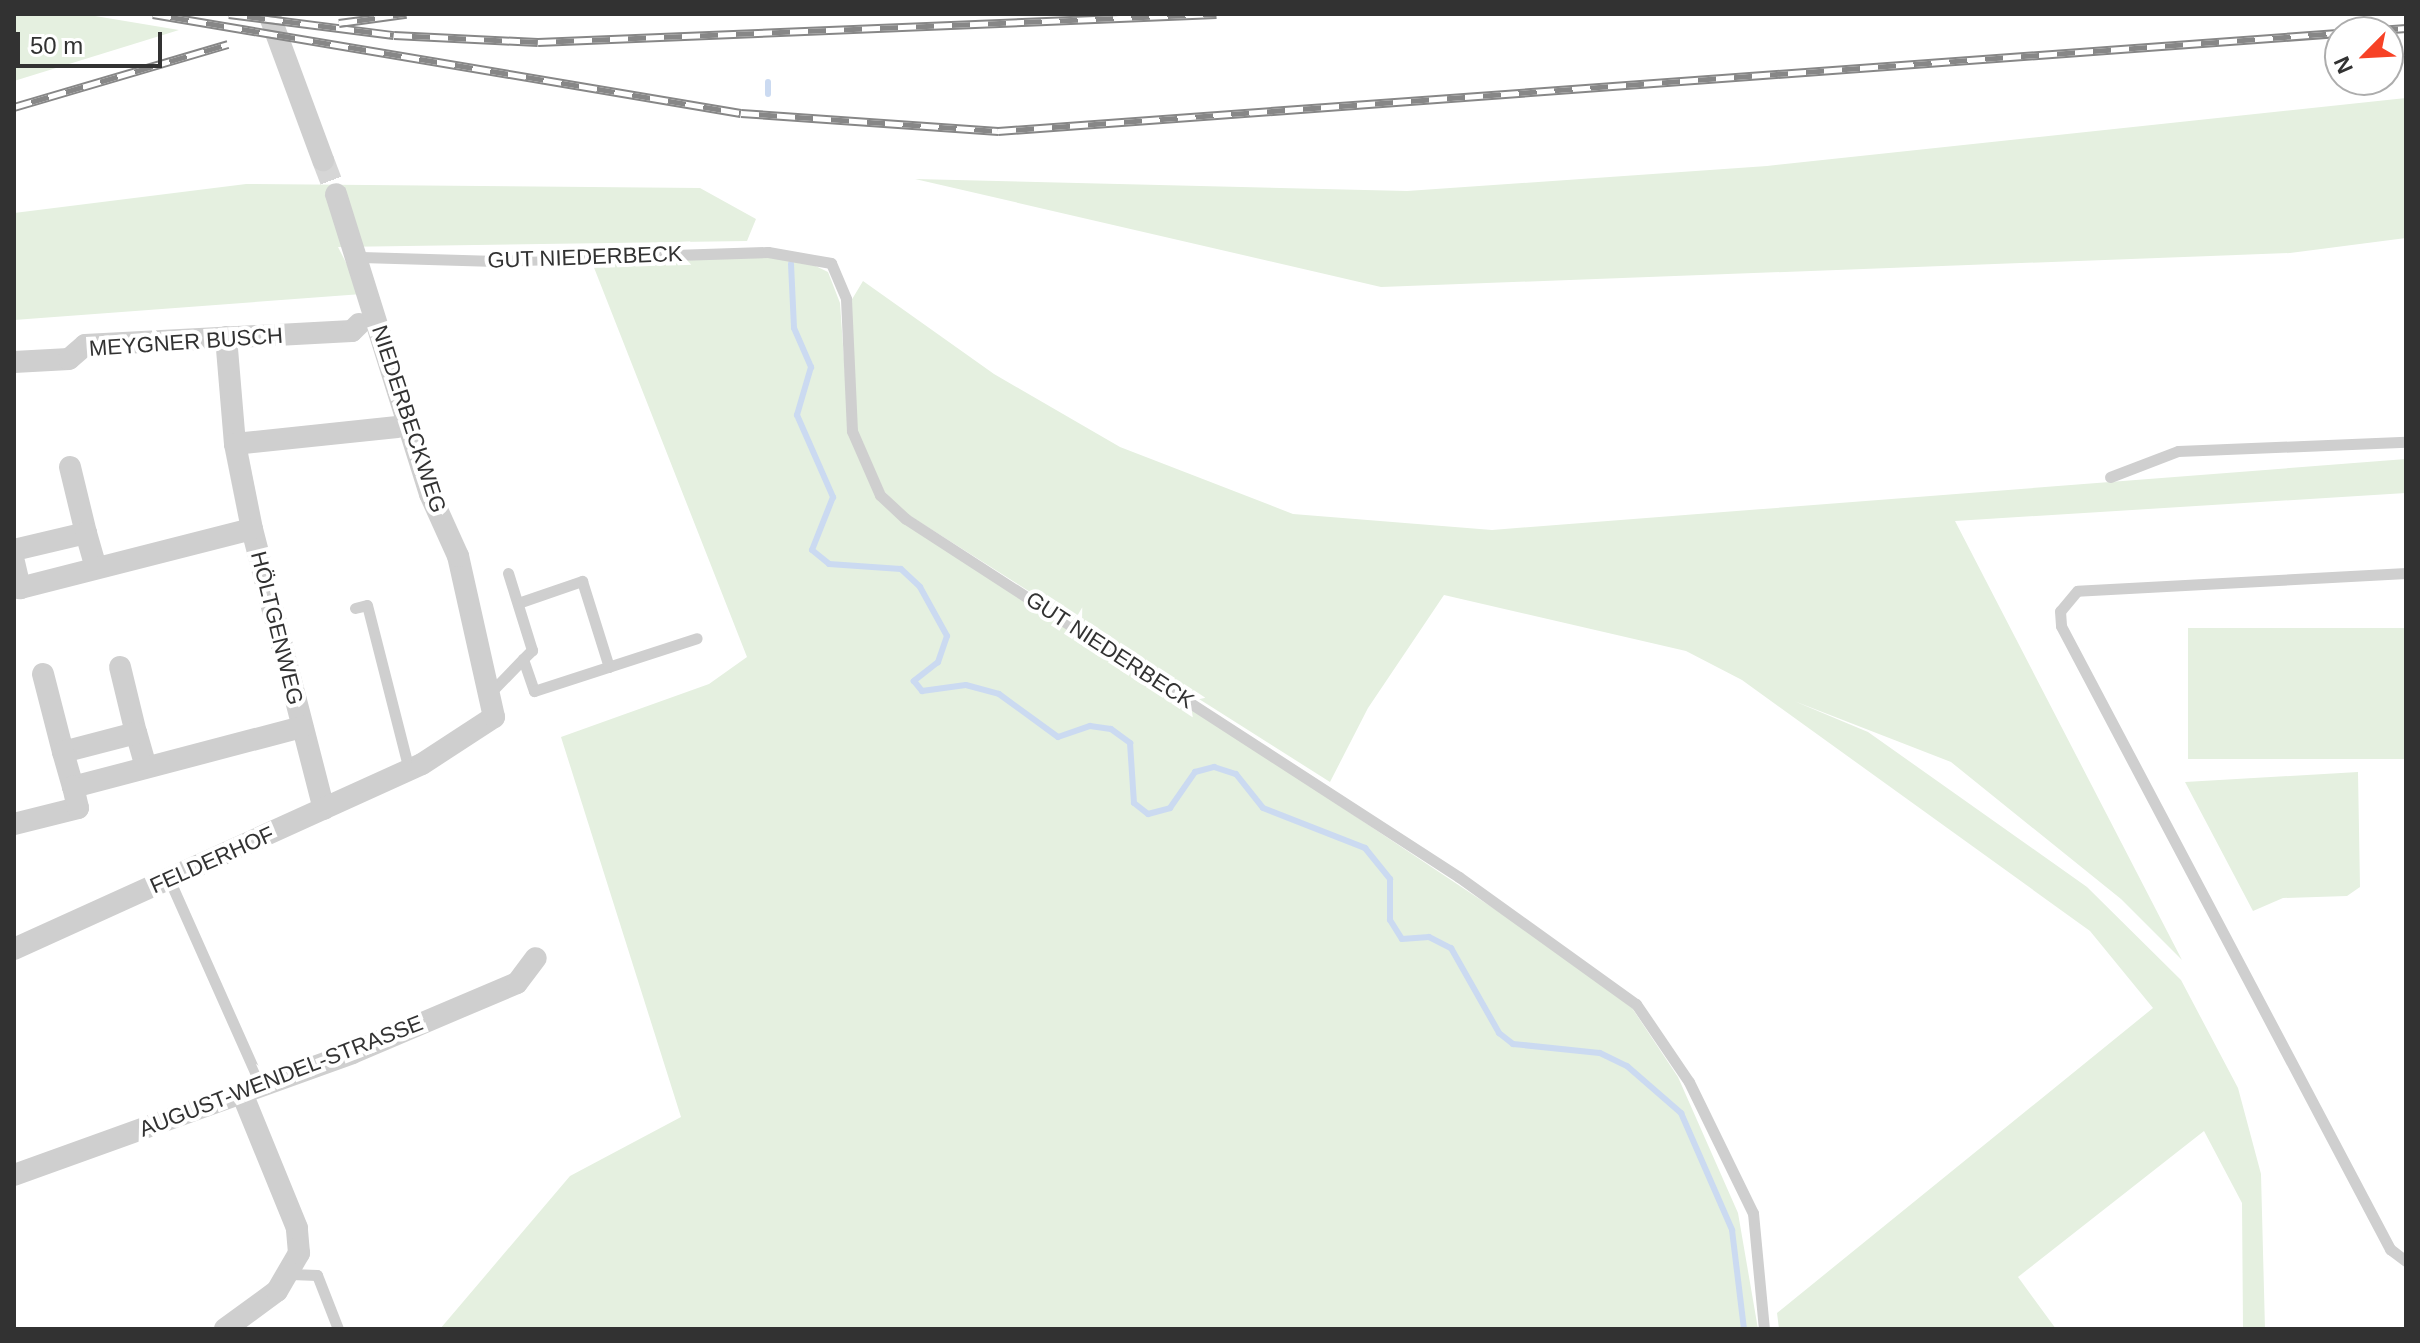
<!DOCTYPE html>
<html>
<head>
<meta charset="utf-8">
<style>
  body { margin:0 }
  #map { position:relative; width:2420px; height:1343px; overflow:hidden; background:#fff; font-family:Arial,sans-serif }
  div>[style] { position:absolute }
  .green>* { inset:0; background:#e5f0e0; transform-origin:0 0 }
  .stream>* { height:6px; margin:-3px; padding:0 3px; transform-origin:3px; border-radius:3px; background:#cbdaf1 }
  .street-tunnel>* { height:22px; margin-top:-11px; transform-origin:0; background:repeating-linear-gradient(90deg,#d6d6d6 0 22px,transparent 0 33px) }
  .lane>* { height:11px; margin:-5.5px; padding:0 5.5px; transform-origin:5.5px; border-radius:5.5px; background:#cfcfcf }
  .street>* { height:22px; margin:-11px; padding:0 11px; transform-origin:11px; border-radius:11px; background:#cfcfcf }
  .rail>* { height:9px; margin-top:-4.5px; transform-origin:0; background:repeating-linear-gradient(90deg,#fff 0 18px,#878787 0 36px); box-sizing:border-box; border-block:2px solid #878787 }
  span { translate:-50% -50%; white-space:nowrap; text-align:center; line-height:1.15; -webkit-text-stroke:8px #fff; paint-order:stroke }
  .street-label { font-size:22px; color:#323232 }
  .frame { position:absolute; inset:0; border:16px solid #323232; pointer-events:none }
  .north { position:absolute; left:2324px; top:16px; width:80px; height:80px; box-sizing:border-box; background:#fff; border:2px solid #adadad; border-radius:50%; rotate:246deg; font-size:22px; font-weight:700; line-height:32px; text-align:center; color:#323232 }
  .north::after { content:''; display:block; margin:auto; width:28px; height:36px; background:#f74226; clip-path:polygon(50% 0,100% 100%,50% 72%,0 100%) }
  .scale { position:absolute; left:16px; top:32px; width:146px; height:36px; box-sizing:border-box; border:4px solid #323232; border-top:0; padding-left:10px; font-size:24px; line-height:28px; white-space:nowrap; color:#323232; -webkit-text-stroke:6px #fff; paint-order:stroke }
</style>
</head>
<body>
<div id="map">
  <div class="green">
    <div style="clip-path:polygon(14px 14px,83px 14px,179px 30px,14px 81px)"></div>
    <div style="clip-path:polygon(2406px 98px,2406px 238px,2290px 253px,1381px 287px,915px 179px,1407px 191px,1767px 166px)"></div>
    <div style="clip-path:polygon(246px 184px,700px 188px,756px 219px,747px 241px,338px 247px,362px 294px,14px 320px,14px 213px)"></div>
    <div style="clip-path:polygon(797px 257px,828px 272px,840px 303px,849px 431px,878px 498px,1559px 952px,1632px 1008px,1678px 1077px,1738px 1213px,1758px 1329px,440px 1329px,570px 1176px,681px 1117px,561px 737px,709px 684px,747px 657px,591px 260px)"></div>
    <div style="clip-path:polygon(863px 281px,994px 374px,1120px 447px,1293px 514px,1492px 530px,2406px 459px,2406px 493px,1955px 521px,2182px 960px,2121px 899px,1951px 762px,1794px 701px,1868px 732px,2087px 887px,2181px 980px,2238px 1088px,2261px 1174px,2265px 1329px,2243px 1329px,2242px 1203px,2204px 1131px,2018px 1277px,2056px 1329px,1779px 1329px,1777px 1313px,2153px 1008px,2090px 931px,1742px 680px,1686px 651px,1444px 595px,1368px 708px,1330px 782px,904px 512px,884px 491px,857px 430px,851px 301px)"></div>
    <div style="left:2406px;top:628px;width:131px;height:218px;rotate:90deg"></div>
    <div style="clip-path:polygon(2358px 772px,2360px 887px,2347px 896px,2283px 898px,2253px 911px,2185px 782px)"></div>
  </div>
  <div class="stream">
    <div style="left:768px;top:94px;width:12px;rotate:-90deg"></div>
    <div style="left:791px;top:264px;width:64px;rotate:87.3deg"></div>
    <div style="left:794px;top:328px;width:43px;rotate:66.4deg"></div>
    <div style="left:811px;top:367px;width:50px;rotate:106.3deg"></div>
    <div style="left:797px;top:415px;width:90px;rotate:66.3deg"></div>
    <div style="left:833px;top:497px;width:57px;rotate:111.6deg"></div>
    <div style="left:812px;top:550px;width:22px;rotate:39deg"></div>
    <div style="left:829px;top:564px;width:72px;rotate:4deg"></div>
    <div style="left:901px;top:569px;width:26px;rotate:43deg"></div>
    <div style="left:920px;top:587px;width:56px;rotate:61.1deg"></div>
    <div style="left:947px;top:636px;width:28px;rotate:109deg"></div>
    <div style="left:938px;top:662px;width:31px;rotate:142deg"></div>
    <div style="left:914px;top:681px;width:13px;rotate:51deg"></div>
    <div style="left:922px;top:691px;width:44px;rotate:-7.8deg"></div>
    <div style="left:966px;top:685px;width:34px;rotate:15deg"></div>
    <div style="left:999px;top:694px;width:73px;rotate:36.1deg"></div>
    <div style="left:1058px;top:737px;width:34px;rotate:-19deg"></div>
    <div style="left:1090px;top:726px;width:21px;rotate:8deg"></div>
    <div style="left:1111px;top:729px;width:24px;rotate:36deg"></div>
    <div style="left:1130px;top:743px;width:60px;rotate:86.2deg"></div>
    <div style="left:1134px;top:803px;width:18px;rotate:38deg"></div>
    <div style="left:1148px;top:814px;width:23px;rotate:-15deg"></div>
    <div style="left:1170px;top:808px;width:44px;rotate:-55.2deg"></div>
    <div style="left:1195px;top:772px;width:20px;rotate:-15deg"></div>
    <div style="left:1214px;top:767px;width:23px;rotate:18deg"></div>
    <div style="left:1236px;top:774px;width:43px;rotate:51.5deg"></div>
    <div style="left:1263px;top:808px;width:110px;rotate:21.4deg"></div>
    <div style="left:1365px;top:848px;width:40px;rotate:51deg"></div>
    <div style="left:1390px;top:879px;width:41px;rotate:90deg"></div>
    <div style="left:1390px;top:920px;width:22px;rotate:58deg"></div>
    <div style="left:1402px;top:939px;width:27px;rotate:-4deg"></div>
    <div style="left:1429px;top:937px;width:25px;rotate:27deg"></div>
    <div style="left:1451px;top:948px;width:98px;rotate:60.5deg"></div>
    <div style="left:1499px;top:1033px;width:18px;rotate:38deg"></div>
    <div style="left:1513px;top:1044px;width:87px;rotate:5.9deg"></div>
    <div style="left:1600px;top:1053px;width:30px;rotate:26deg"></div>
    <div style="left:1627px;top:1066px;width:72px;rotate:41deg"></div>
    <div style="left:1681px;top:1113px;width:128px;rotate:66.4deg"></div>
    <div style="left:1732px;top:1230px;width:100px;rotate:83.1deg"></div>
  </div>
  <div class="street-tunnel">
    <div style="left:323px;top:160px;width:36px;rotate:69deg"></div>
  </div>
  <div class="lane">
    <div style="left:361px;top:257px;width:135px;rotate:1.7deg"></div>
    <div style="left:496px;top:261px;width:272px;rotate:-1.9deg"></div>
    <div style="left:768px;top:252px;width:64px;rotate:9.9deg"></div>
    <div style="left:831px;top:263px;width:39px;rotate:67deg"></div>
    <div style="left:846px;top:299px;width:132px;rotate:87.4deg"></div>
    <div style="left:852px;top:431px;width:70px;rotate:66.4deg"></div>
    <div style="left:880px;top:495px;width:35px;rotate:43deg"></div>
    <div style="left:906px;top:519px;width:659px;rotate:32.92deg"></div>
    <div style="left:1459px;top:877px;width:218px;rotate:35.7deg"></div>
    <div style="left:1636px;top:1004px;width:94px;rotate:55.8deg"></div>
    <div style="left:1689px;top:1082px;width:146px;rotate:64deg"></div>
    <div style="left:1753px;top:1213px;width:117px;rotate:84.6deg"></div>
    <div style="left:2110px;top:477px;width:73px;rotate:-20.9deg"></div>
    <div style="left:2178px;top:451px;width:228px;rotate:-2.3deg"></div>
    <div style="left:508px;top:573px;width:81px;rotate:72.7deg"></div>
    <div style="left:532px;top:650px;width:13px;rotate:135deg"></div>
    <div style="left:523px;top:659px;width:34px;rotate:71deg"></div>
    <div style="left:534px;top:691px;width:171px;rotate:-18deg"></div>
    <div style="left:2406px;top:573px;width:329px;rotate:176.9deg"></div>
    <div style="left:2077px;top:591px;width:26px;rotate:130deg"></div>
    <div style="left:2060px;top:611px;width:15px;rotate:86deg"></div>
    <div style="left:2061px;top:626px;width:705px;rotate:62.16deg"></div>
    <div style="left:2390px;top:1249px;width:20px;rotate:37deg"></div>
    <div style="left:518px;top:603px;width:68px;rotate:-19deg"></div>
    <div style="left:582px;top:581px;width:90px;rotate:72.6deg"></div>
    <div style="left:355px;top:608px;width:12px;rotate:-14deg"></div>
    <div style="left:367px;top:605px;width:170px;rotate:75.7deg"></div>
    <div style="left:492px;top:691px;width:45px;rotate:-45.9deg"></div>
    <div style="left:169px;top:879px;width:227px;rotate:66deg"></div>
    <div style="left:291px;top:1274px;width:26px;rotate:2deg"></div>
    <div style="left:317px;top:1275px;width:58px;rotate:68.7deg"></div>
  </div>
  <div class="street">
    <div style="left:269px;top:14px;width:156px;rotate:69.7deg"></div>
    <div style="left:226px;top:337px;width:107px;rotate:85.2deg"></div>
    <div style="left:235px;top:444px;width:87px;rotate:78.7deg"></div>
    <div style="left:252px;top:529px;width:289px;rotate:75.6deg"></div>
    <div style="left:14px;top:362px;width:55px;rotate:-3.1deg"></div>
    <div style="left:69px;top:359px;width:21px;rotate:-41deg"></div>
    <div style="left:85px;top:345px;width:267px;rotate:-3deg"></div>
    <div style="left:352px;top:331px;width:10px;rotate:-45deg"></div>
    <div style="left:235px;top:444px;width:163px;rotate:-6deg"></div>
    <div style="left:70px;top:467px;width:68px;rotate:76.4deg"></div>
    <div style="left:14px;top:550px;width:74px;rotate:-13.3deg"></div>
    <div style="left:86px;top:533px;width:36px;rotate:74deg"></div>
    <div style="left:14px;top:562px;width:27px;rotate:77deg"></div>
    <div style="left:20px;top:588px;width:239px;rotate:-14.3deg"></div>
    <div style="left:120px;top:667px;width:68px;rotate:76.4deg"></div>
    <div style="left:43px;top:674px;width:81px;rotate:75.6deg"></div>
    <div style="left:146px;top:767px;width:35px;rotate:-106deg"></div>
    <div style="left:136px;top:733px;width:75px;rotate:165.4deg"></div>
    <div style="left:63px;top:752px;width:36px;rotate:74deg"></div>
    <div style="left:73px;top:787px;width:237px;rotate:-14.7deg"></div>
    <div style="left:14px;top:824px;width:66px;rotate:-14deg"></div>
    <div style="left:78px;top:808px;width:22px;rotate:-103deg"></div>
    <div style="left:14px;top:949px;width:448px;rotate:-24.4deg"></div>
    <div style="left:422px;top:764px;width:86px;rotate:-33.1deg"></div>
    <div style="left:494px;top:717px;width:165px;rotate:-102.6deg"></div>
    <div style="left:458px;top:556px;width:68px;rotate:-114.3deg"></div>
    <div style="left:430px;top:494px;width:314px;rotate:-107.4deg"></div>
    <div style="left:14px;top:1175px;width:359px;rotate:-19.8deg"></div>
    <div style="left:352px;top:1053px;width:179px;rotate:-23deg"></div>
    <div style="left:517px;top:983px;width:31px;rotate:-53deg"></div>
    <div style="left:225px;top:1329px;width:64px;rotate:-36.2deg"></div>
    <div style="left:277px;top:1291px;width:44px;rotate:-59.9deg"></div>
    <div style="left:299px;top:1253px;width:25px;rotate:-95deg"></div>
    <div style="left:297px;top:1228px;width:146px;rotate:-112.2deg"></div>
  </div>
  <div class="rail">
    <div style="left:153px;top:14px;width:596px;rotate:9.56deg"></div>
    <div style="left:741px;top:113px;width:258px;rotate:4deg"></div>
    <div style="left:998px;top:131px;width:1412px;rotate:-4.18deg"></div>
    <div style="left:229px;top:14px;width:166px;rotate:7.3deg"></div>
    <div style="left:394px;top:35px;width:144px;rotate:2.8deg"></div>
    <div style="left:538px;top:42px;width:679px;rotate:-2.36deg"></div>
    <div style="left:339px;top:23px;width:68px;rotate:-7.7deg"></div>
    <div style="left:14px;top:107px;width:223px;rotate:-16.4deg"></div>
  </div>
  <div class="street-label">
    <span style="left:585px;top:257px;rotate:-2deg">GUT NIEDERBECK</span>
    <span style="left:186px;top:342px;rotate:-4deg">MEYGNER BUSCH</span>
    <span style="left:409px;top:419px;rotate:72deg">NIEDERBECKWEG</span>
    <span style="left:277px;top:628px;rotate:76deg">HÖLTGENWEG</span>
    <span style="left:1110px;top:650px;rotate:33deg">GUT NIEDERBECK</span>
    <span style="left:212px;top:860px;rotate:-24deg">FELDERHOF</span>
    <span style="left:281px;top:1076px;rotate:-21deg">AUGUST-WENDEL-STRASSE</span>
  </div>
  <div class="frame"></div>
  <div class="north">N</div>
  <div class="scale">50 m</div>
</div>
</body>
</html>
